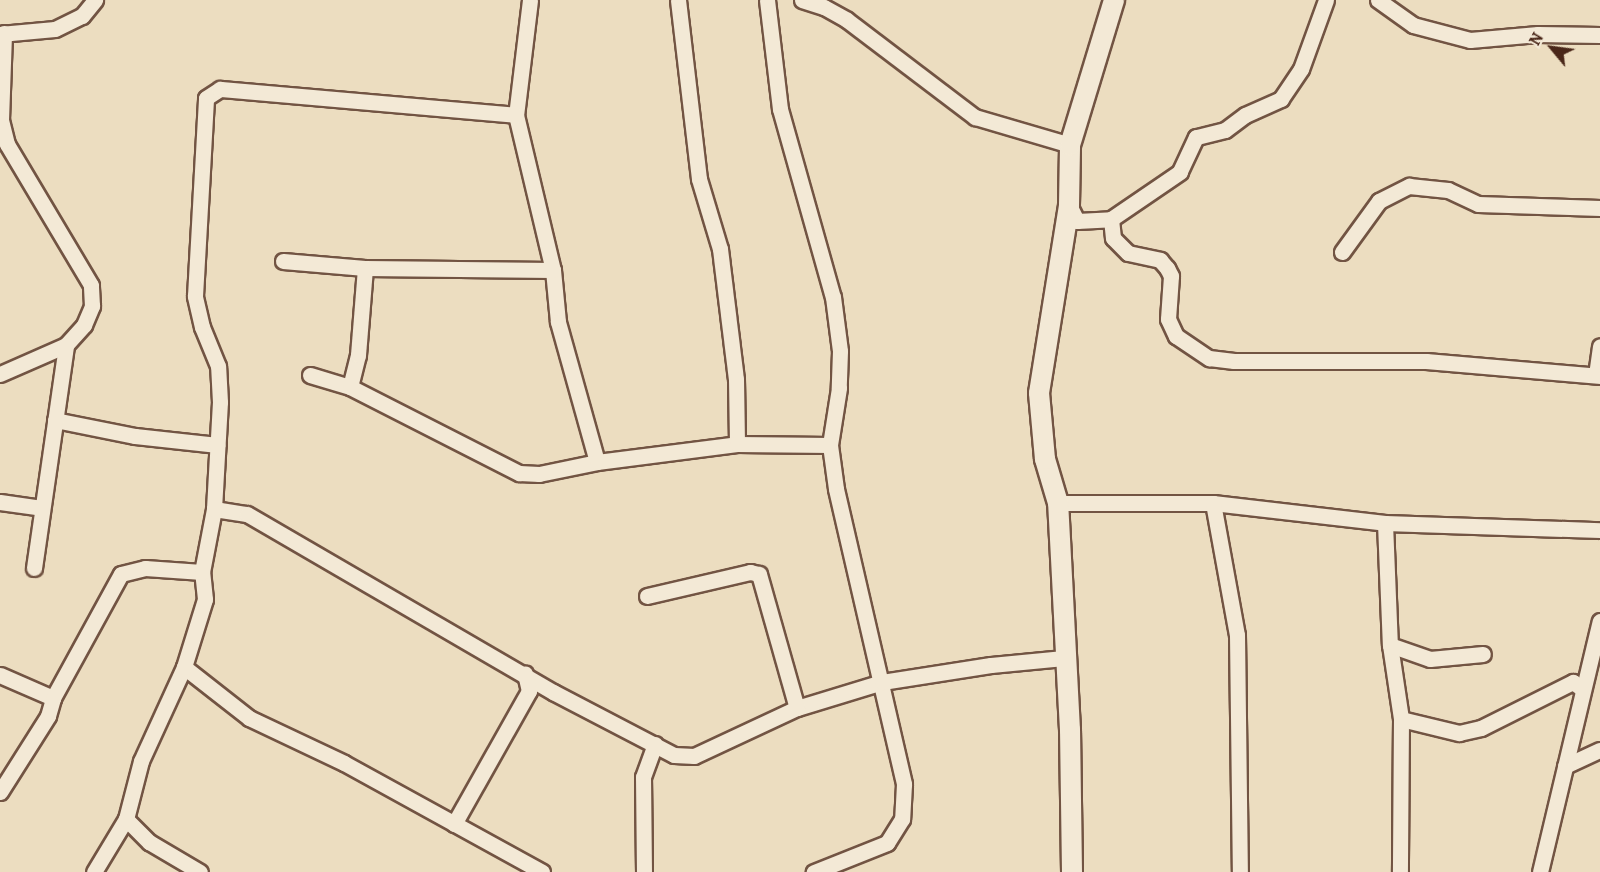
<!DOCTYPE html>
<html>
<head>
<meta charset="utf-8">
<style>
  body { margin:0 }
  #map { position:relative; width:1600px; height:872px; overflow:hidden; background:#ecddc0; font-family:Alegreya,serif }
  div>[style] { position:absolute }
  .roads { filter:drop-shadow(2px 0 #725443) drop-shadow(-2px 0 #725443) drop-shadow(0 2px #725443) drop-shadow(0 -2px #725443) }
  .street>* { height:15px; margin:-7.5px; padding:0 7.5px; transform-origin:7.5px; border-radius:7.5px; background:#f3e9d6 }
  .secondary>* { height:20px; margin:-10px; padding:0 10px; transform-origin:10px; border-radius:10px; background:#f3e9d6 }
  span { translate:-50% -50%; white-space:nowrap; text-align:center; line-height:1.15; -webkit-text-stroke:4.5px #f3e9d6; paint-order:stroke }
  .north { position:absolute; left:1522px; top:18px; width:60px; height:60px; -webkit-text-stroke:4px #f3e9d6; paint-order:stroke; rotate:299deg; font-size:16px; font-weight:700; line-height:24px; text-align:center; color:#4a2719 }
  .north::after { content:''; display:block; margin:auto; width:21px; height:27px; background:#4a2719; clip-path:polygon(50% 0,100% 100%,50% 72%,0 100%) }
</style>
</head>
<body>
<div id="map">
  <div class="roads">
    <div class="street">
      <div style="left:530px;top:0;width:116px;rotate:96.9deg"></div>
      <div style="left:516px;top:115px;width:159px;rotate:76.6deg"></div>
      <div style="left:553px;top:270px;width:52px;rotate:84.5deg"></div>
      <div style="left:558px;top:322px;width:145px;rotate:74.4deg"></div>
      <div style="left:678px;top:0;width:180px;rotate:83.3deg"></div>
      <div style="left:699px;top:179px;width:73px;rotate:73.3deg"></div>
      <div style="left:720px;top:249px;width:131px;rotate:83deg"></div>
      <div style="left:736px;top:379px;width:65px;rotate:89.1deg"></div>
      <div style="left:767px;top:0;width:110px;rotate:83.2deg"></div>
      <div style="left:780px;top:109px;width:195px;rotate:74.3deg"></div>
      <div style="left:833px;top:297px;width:54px;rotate:82.6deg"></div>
      <div style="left:840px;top:351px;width:37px;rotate:92deg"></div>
      <div style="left:839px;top:388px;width:58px;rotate:99deg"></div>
      <div style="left:830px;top:445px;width:44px;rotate:82.2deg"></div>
      <div style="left:836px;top:489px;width:303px;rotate:77deg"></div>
      <div style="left:904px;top:784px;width:35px;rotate:93deg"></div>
      <div style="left:902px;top:819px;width:28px;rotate:122deg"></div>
      <div style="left:887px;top:843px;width:79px;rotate:158.3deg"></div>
      <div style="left:802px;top:0;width:23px;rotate:18deg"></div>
      <div style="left:824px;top:7px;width:26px;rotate:29deg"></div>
      <div style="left:847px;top:20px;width:161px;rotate:37.2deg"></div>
      <div style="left:975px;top:117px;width:99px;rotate:16.4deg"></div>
      <div style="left:1326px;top:0;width:73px;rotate:109.9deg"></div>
      <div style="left:1301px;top:69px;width:36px;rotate:124deg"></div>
      <div style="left:1281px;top:99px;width:39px;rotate:156deg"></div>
      <div style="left:1245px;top:115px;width:25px;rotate:143deg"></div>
      <div style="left:1225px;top:130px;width:30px;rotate:166deg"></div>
      <div style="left:1196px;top:137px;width:38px;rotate:115deg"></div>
      <div style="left:1180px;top:172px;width:83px;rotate:145.7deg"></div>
      <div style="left:1111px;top:219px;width:19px;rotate:84deg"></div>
      <div style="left:1113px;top:238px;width:21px;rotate:45deg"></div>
      <div style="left:1128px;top:253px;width:33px;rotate:12deg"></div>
      <div style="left:1160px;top:260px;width:11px;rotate:49deg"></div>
      <div style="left:1167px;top:268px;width:9px;rotate:63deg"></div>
      <div style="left:1171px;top:276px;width:43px;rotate:94deg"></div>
      <div style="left:1168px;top:319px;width:19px;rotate:65deg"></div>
      <div style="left:1176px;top:336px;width:40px;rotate:34deg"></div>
      <div style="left:1209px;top:358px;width:25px;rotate:7deg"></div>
      <div style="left:1234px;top:361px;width:192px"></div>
      <div style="left:1426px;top:361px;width:175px;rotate:4.9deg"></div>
      <div style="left:1378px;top:0;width:43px;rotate:35.5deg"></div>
      <div style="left:1413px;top:25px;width:59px;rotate:14.7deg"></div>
      <div style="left:1470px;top:40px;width:68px;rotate:-5deg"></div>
      <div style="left:1538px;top:34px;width:62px;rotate:0.9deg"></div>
      <div style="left:0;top:34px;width:55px;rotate:-5.2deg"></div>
      <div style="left:55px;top:29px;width:30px;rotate:-26deg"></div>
      <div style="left:82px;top:16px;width:21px;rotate:-51deg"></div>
      <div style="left:1069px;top:205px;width:18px;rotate:63deg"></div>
      <div style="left:1077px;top:221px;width:34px;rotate:-3deg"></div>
      <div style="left:1342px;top:252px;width:63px;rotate:-54deg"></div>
      <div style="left:1379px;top:201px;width:34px;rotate:-27deg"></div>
      <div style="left:1409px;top:186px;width:39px;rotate:6deg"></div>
      <div style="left:1448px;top:190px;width:33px;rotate:25deg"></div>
      <div style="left:1478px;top:204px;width:122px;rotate:1.9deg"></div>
      <div style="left:283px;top:261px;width:82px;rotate:4.9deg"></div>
      <div style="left:365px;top:268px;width:188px;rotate:0.6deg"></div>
      <div style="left:0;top:374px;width:72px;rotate:-23.7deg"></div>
      <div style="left:66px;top:345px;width:27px;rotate:-48deg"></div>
      <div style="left:84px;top:325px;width:21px;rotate:-67deg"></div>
      <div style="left:92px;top:306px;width:21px;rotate:-93deg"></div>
      <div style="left:91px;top:285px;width:164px;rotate:-120.8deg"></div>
      <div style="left:7px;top:144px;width:25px;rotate:-104deg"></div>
      <div style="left:1px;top:120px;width:87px;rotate:-88deg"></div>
      <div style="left:310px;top:375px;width:42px;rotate:16.7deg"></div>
      <div style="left:350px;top:387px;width:190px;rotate:27deg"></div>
      <div style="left:519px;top:473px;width:20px;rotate:3deg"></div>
      <div style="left:539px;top:474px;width:59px;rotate:-11.7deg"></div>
      <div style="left:597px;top:462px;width:141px;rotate:-7.3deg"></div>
      <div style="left:737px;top:444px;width:93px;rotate:0.6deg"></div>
      <div style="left:1596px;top:375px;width:29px;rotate:-82deg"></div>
      <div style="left:350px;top:387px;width:33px;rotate:-76deg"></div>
      <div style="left:358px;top:355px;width:87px;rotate:-85.4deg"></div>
      <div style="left:55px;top:420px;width:82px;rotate:11.3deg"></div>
      <div style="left:135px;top:436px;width:83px;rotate:6.2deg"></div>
      <div style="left:0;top:502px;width:42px;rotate:8.1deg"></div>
      <div style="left:1058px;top:503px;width:155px"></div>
      <div style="left:1213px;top:503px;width:173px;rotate:6.6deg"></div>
      <div style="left:1385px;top:523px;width:215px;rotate:1.9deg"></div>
      <div style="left:1213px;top:503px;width:134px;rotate:79.7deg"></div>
      <div style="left:1237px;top:635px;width:237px;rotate:89.3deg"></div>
      <div style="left:214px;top:509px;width:33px;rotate:9deg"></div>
      <div style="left:247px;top:514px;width:354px;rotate:30.2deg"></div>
      <div style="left:553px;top:692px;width:136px;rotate:27.5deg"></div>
      <div style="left:674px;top:755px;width:20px;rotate:3deg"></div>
      <div style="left:694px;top:756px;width:114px;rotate:-25deg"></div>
      <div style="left:797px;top:708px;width:89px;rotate:-17deg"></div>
      <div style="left:882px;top:682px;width:110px;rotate:-8.9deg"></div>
      <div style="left:991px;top:665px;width:73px;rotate:-5.5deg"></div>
      <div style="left:1385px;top:523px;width:122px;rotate:87.7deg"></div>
      <div style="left:1390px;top:645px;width:75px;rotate:81.5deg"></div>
      <div style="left:1401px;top:719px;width:153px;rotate:90.4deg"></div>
      <div style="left:34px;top:568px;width:225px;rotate:-81.8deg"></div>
      <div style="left:647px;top:596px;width:106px;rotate:-13.1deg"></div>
      <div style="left:750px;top:572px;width:9px;rotate:13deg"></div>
      <div style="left:759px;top:574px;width:139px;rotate:74.2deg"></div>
      <div style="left:1390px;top:645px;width:42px;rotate:19.3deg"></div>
      <div style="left:1430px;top:659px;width:53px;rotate:-5.4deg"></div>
      <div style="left:184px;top:667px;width:83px;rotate:38.1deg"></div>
      <div style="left:249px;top:718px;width:105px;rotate:25.3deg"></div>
      <div style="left:344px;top:763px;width:226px;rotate:28.8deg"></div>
      <div style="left:0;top:675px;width:58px;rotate:23.5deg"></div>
      <div style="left:1401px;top:719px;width:60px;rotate:13.6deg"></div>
      <div style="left:1459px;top:733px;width:23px;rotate:-13deg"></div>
      <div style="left:1481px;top:728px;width:103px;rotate:-26.6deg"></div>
      <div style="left:1573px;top:682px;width:10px;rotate:37deg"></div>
      <div style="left:1565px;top:766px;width:38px;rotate:-25deg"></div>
      <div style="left:0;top:792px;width:90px;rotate:-57.7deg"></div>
      <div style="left:48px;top:716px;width:19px;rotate:-74deg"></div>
      <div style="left:53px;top:698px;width:141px;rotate:-61.3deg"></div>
      <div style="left:121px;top:574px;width:25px;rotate:-14deg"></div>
      <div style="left:145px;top:568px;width:57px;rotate:4deg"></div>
      <div style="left:126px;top:819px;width:33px;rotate:45deg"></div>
      <div style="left:149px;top:842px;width:59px;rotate:30.5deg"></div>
      <div style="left:454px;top:824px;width:153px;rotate:-60.6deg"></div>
      <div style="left:529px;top:691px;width:18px;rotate:-103deg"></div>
      <div style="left:94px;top:872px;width:62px;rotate:-58.9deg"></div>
      <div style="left:126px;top:819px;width:60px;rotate:-75.5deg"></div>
      <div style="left:141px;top:761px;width:103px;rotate:-65.4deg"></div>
      <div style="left:184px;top:667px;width:71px;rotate:-72.8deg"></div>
      <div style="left:205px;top:599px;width:27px;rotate:-96deg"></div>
      <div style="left:202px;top:572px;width:64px;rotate:-79.2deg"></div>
      <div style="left:214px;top:509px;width:107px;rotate:-86.8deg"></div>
      <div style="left:220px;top:402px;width:36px;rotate:-93deg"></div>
      <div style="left:218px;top:366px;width:42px;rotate:-112.3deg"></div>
      <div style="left:202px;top:327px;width:32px;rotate:-103deg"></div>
      <div style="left:195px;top:296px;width:198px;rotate:-86.8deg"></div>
      <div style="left:206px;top:98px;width:17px;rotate:-33deg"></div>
      <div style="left:220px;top:89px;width:297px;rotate:5deg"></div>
      <div style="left:644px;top:872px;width:95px;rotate:-90.6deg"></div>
      <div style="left:643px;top:777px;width:35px;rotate:-70deg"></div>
      <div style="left:1540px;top:872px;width:258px;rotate:-76.6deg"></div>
    </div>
    <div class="secondary">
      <div style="left:1072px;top:872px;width:142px;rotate:-90.8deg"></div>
      <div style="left:1070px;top:730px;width:227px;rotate:-93deg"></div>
      <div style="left:1058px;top:503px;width:46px;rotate:-106.5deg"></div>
      <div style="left:1045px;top:459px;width:66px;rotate:-95.2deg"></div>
      <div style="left:1039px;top:393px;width:190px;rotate:-80.9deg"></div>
      <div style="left:1069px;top:205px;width:60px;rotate:-89deg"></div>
      <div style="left:1070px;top:145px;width:152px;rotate:-73.1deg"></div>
    </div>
  </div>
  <div class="north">N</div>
</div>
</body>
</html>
